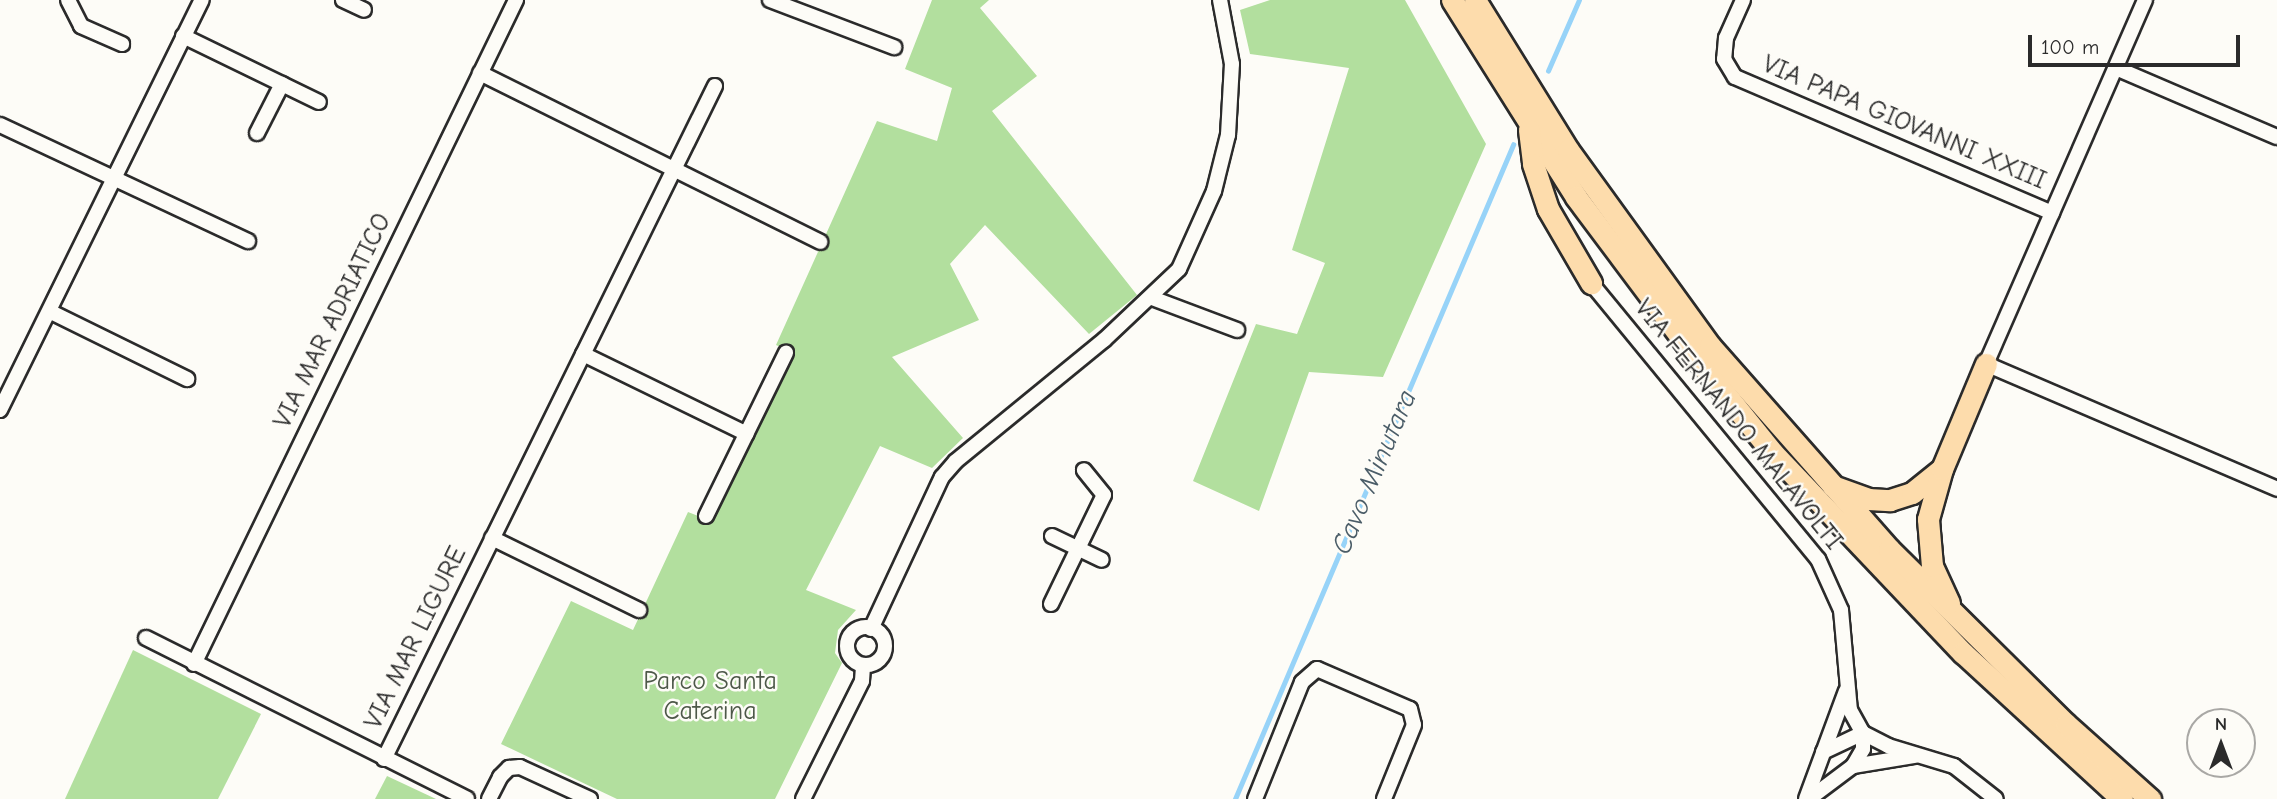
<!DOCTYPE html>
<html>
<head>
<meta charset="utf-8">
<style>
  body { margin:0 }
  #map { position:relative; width:2277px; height:799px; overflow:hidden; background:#fdfcf7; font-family:"Comic Neue",sans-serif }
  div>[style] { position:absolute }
  .green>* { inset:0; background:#b2df9e }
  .stream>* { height:4.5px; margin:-2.25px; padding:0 2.25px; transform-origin:2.25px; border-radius:2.25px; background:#97d3f8 }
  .roads { filter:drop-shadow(2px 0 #2b2b2b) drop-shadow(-2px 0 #2b2b2b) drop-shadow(0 2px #2b2b2b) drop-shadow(0 -2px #2b2b2b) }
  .minor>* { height:14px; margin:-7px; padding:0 7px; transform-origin:7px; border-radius:7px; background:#fdfcf7 }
  .minor>.ring { margin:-7px; padding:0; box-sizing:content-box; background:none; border:14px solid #fdfcf7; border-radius:50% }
  .highway>* { height:21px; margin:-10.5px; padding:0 10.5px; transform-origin:10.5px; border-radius:10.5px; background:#fddcac }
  span { translate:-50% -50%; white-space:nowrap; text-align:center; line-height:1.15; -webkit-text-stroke:5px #fdfcf7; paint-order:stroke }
  .street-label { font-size:26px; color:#2b2b2b }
  .park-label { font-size:26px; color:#4d5848 }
  .water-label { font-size:28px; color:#4b5d68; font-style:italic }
  .north { position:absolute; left:2186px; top:708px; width:70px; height:70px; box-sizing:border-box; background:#fdfcf7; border:2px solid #a9a8a5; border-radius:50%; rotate:0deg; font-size:19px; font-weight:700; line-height:28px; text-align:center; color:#2b2b2b }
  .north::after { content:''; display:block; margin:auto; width:24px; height:32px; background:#2b2b2b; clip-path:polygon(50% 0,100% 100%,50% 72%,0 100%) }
  .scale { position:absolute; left:2028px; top:35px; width:212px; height:32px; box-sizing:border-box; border:4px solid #2b2b2b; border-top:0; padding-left:9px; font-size:21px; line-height:24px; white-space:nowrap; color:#2b2b2b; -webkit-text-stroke:5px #fdfcf7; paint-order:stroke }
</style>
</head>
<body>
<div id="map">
  <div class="green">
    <div style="clip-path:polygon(932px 0,989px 0,980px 8px,1037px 76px,992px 111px,1137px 295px,1089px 334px,985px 225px,950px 264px,979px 320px,892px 357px,963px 438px,932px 468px,880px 446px,806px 590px,856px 610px,838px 630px,835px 653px,842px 663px,775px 799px,617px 799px,501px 744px,571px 601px,633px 630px,688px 512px,711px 521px,794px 353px,776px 345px,877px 121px,937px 141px,952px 88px,905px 69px)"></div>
    <div style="clip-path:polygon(1270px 0,1405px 0,1486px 144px,1383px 377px,1309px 372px,1259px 511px,1193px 481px,1256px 324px,1297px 334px,1325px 263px,1292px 250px,1349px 68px,1250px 54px,1240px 10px)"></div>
    <div style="clip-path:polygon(133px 650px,261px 714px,218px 799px,65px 799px)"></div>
    <div style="clip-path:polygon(387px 776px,436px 799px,375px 799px)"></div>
  </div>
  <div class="stream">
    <div style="left:1548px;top:71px;width:77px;rotate:-66.4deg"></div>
    <div style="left:1235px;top:799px;width:711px;rotate:-66.97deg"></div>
  </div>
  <div class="roads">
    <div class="minor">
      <div style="left:68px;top:0;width:29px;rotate:63deg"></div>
      <div style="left:81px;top:26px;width:45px;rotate:23.7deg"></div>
      <div style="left:343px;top:0;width:23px;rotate:25deg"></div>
      <div style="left:770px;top:0;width:133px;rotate:20.8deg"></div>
      <div style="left:1743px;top:0;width:42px;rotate:114.1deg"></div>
      <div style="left:1726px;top:38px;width:21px;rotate:95deg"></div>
      <div style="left:1724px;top:59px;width:21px;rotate:59deg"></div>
      <div style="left:1735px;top:77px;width:345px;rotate:23.2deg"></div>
      <div style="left:2145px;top:0;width:397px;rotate:113.6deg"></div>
      <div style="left:1986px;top:364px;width:317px;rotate:23.2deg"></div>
      <div style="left:183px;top:36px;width:151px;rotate:25.9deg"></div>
      <div style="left:2116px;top:68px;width:175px;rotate:23.2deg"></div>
      <div style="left:480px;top:73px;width:380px;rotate:26.4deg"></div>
      <div style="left:0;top:125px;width:274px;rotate:25.1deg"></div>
      <div style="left:257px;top:133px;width:55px;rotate:-63deg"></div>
      <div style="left:1591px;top:283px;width:357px;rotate:50.6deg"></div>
      <div style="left:1818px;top:559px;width:56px;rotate:65.7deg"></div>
      <div style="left:1841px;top:610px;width:100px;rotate:84.9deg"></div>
      <div style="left:1850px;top:710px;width:26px;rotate:61deg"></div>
      <div style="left:1863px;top:733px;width:16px;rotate:90deg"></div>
      <div style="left:1863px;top:749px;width:20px;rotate:120deg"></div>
      <div style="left:1152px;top:298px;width:91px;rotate:20.6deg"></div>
      <div style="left:51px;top:312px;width:152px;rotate:26.2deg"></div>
      <div style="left:583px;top:354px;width:182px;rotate:26deg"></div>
      <div style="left:0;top:410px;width:457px;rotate:-63.8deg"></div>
      <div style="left:706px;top:516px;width:182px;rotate:-63.9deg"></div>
      <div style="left:1052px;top:536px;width:55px;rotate:25.6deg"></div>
      <div style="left:492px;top:538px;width:164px;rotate:26.1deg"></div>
      <div style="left:1051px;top:604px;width:121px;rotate:-64.1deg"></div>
      <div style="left:1104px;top:495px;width:32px;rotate:-129deg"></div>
      <div class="ring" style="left:847px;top:627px;width:24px;height:24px"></div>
      <div style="left:871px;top:629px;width:168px;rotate:-65deg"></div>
      <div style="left:942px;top:477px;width:21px;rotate:-49deg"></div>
      <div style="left:956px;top:461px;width:191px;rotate:-39.3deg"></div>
      <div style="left:1104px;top:340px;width:103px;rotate:-43.4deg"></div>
      <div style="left:1179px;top:269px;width:85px;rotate:-65.8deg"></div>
      <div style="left:1214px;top:191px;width:58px;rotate:-76deg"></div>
      <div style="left:1228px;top:135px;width:71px;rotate:-86.8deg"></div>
      <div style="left:1232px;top:64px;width:65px;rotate:-100.6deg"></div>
      <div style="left:146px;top:638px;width:359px;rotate:26.6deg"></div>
      <div style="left:194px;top:664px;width:738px;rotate:-64.13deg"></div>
      <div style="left:1863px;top:733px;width:28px;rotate:27deg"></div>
      <div style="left:1888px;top:746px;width:69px;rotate:16.9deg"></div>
      <div style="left:1954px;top:766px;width:53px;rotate:38.2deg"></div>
      <div style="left:1823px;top:752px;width:44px;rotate:-25.4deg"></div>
      <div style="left:384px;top:759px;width:750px;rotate:-63.81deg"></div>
      <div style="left:489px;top:799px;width:25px;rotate:-63deg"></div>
      <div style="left:500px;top:777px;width:13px;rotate:-45deg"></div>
      <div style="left:509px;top:768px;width:11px;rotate:-5deg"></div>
      <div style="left:520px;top:767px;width:77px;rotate:24.6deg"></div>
      <div style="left:803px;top:799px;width:132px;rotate:-63.4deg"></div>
      <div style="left:862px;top:681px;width:16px;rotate:-86deg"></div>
      <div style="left:1255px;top:799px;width:126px;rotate:-68.1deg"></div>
      <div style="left:1302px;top:682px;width:20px;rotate:-41deg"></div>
      <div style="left:1317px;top:669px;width:101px;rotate:23.3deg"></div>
      <div style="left:1410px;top:709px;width:16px;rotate:76deg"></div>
      <div style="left:1414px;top:725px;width:80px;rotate:112.1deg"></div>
      <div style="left:1806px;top:799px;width:115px;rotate:-69.7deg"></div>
      <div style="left:1809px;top:799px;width:55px;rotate:-36.9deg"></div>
      <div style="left:1853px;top:766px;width:63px;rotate:-9.2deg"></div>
    </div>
    <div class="highway">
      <div style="left:1452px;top:0;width:233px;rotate:57.8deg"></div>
      <div style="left:1576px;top:197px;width:204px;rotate:53.2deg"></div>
      <div style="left:1698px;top:360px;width:118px;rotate:51.2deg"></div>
      <div style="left:1772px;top:452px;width:277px;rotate:46.5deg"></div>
      <div style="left:1963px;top:653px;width:216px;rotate:42.6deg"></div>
      <div style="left:1475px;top:0;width:176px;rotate:58.2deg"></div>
      <div style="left:1568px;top:150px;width:242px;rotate:54.1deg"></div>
      <div style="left:1710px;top:346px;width:271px;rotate:48.6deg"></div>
      <div style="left:1889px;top:549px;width:249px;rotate:44.7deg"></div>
      <div style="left:2066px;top:724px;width:113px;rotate:41.8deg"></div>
      <div style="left:1529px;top:130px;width:34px;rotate:83deg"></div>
      <div style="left:1533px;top:164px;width:47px;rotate:71.6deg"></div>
      <div style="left:1548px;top:209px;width:86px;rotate:59.8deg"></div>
      <div style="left:1833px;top:486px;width:37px;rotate:20deg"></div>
      <div style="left:1868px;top:499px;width:22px;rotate:3deg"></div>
      <div style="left:1890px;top:500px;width:23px;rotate:-18deg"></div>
      <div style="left:1912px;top:493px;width:38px;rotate:-39deg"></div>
      <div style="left:1949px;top:603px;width:41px;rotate:-114.7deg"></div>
      <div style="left:1932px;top:566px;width:47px;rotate:-94.9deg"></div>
      <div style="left:1928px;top:519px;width:52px;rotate:-74.4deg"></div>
      <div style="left:1942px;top:469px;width:114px;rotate:-67.3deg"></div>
    </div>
  </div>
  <div class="street-label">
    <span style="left:1904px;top:123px;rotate:23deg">VIA PAPA GIOVANNI XXIII</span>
    <span style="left:333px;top:321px;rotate:-64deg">VIA MAR ADRIATICO</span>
    <span style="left:1738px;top:425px;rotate:51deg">VIA FERNANDO MALAVOLTI</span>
    <span style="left:416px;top:638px;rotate:-64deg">VIA MAR LIGURE</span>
  </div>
  <div class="park-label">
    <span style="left:710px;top:697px">Parco Santa<br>Caterina</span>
  </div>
  <div class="water-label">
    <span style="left:1374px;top:472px;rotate:-67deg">Cavo Minutara</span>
  </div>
  <div class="north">N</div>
  <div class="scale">100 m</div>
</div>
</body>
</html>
